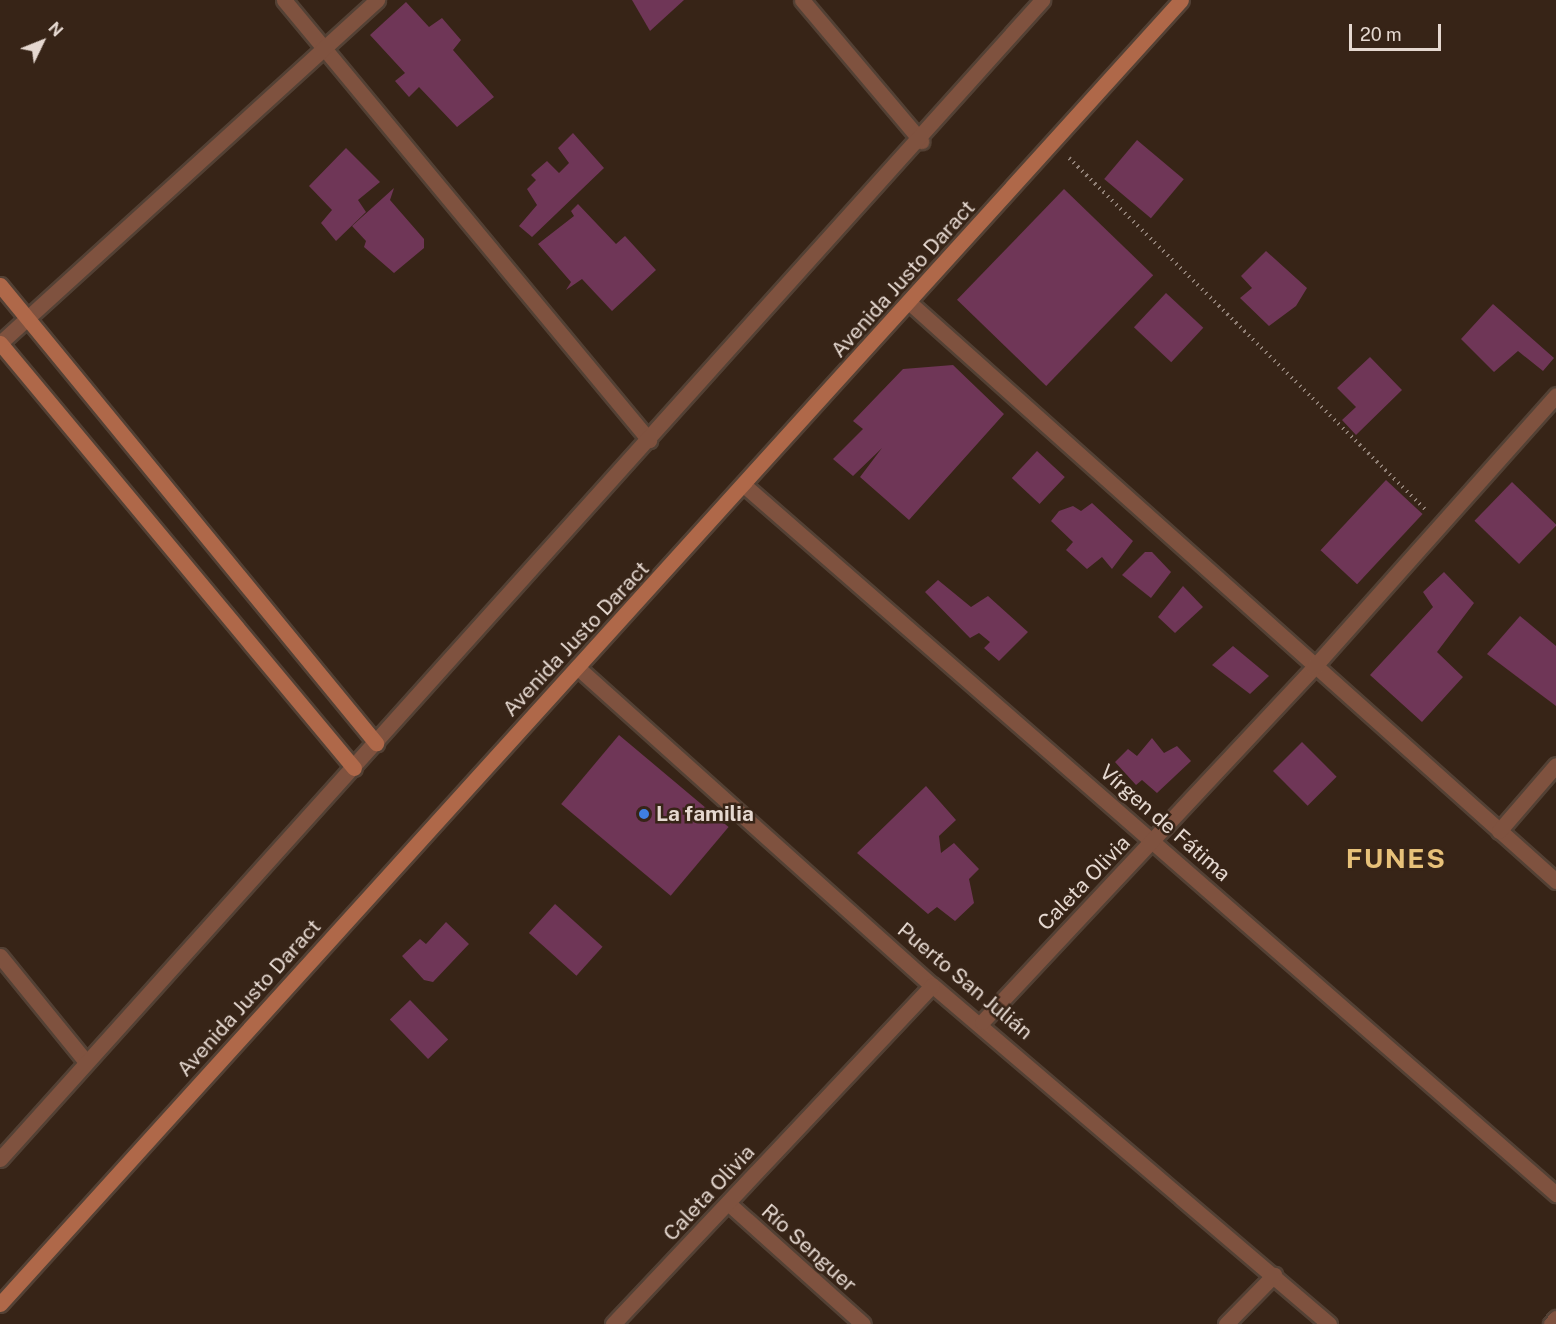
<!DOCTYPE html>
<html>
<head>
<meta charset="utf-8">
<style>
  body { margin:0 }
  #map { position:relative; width:1556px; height:1324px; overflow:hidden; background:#372417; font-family:"Public Sans",sans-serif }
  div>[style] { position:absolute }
  .building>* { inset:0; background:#6f3657; transform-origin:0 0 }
  .path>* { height:4px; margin-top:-2px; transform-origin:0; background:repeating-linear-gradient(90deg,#918177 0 1.5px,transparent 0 6px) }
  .roads { filter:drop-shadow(2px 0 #534135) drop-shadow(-2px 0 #534135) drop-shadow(0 2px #534135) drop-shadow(0 -2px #534135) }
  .street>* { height:15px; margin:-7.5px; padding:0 7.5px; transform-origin:7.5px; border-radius:7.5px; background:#7f523f }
  .secondary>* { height:15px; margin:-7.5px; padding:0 7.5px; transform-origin:7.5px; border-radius:7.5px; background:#af6849 }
  .dots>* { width:16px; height:16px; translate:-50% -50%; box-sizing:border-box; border:3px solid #372417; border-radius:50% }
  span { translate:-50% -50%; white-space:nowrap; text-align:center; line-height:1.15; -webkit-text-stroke:5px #372417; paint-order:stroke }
  .street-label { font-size:21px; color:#e5d8d0 }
  .poi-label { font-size:21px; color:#e5d8d0; font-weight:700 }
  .left { translate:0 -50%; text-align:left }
  .district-label { font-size:27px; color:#e7c179; font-weight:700; letter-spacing:1.5px }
  .north { position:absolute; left:12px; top:12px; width:60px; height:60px; -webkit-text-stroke:4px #372417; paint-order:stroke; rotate:47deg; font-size:16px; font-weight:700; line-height:24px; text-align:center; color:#e5d8d0 }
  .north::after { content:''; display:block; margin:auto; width:21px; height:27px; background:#e5d8d0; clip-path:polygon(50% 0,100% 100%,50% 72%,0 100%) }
  .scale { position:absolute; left:1349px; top:24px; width:92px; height:27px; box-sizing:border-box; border:3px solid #e5d8d0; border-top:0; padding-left:8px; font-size:18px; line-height:21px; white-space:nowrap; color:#e5d8d0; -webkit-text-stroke:4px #372417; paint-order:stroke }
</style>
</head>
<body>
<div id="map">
  <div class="building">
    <div style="clip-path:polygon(632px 0,684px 0,650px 31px)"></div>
    <div style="clip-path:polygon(406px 2px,429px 27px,442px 18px,461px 40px,453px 50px,494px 97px,457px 127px,419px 87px,409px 97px,395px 81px,405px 73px,370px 35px)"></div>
    <div style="clip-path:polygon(573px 133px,604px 168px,532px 237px,519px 226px,537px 205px,527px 189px,536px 180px,531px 175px,547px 161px,559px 173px,569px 163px,558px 148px)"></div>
    <div style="left:1137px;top:140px;width:61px;height:51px;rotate:40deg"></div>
    <div style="clip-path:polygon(346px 148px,380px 182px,358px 200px,366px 212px,336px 241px,321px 223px,332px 210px,309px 186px)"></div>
    <div style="clip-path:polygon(394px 188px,390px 200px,424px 239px,424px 248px,394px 273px,364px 247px,366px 241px,352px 226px)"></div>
    <div style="left:1064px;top:189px;width:124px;height:154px;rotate:44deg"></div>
    <div style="clip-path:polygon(578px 204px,616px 244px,625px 236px,656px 270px,612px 311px,582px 279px,566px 290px,571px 282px,538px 244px,574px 216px,571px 211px)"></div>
    <div style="clip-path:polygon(1266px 251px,1307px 288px,1296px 306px,1269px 326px,1240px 298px,1252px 288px,1241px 276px)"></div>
    <div style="left:1166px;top:293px;width:51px;height:47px;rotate:43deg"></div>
    <div style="clip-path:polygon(1493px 304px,1554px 358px,1543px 371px,1518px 351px,1494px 372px,1461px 339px)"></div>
    <div style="clip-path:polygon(1370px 357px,1402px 390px,1356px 435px,1342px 420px,1356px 407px,1337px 388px)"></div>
    <div style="clip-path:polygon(953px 365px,1004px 414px,909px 520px,860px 477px,882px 448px,853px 476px,833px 459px,863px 429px,853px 421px,903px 369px)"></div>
    <div style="left:1037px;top:451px;width:38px;height:37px;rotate:43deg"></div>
    <div style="left:1386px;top:480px;width:50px;height:96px;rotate:43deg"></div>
    <div style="left:1512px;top:482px;width:62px;height:54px;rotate:44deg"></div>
    <div style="clip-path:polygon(1092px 503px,1133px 541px,1112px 569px,1102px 557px,1087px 569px,1066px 550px,1073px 542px,1051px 521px,1059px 511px,1073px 506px,1081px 511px)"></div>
    <div style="clip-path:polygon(1145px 552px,1152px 552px,1171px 572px,1151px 598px,1122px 575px)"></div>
    <div style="clip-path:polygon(1444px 572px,1474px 603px,1437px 652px,1463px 677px,1422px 722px,1370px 675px,1433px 607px,1423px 592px)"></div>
    <div style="clip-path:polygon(938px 580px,971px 607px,988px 596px,1028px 632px,999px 661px,984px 648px,990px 642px,979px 633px,970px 638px,925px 592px)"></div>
    <div style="clip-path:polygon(1183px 586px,1203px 607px,1175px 633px,1158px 617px)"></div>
    <div style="clip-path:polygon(1520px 616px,1556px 646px,1556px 706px,1487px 654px)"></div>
    <div style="clip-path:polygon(1233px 646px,1269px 676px,1250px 694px,1212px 665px)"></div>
    <div style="left:619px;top:735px;width:143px;height:90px;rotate:40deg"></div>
    <div style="clip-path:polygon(1152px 738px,1164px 753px,1177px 746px,1191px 761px,1157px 793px,1142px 780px,1136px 785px,1115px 762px,1128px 749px,1137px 756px)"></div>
    <div style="left:1302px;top:742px;width:49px;height:41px;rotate:45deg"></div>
    <div style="clip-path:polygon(926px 786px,956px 820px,939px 836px,941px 853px,954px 843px,979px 869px,969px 879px,974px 903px,955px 921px,937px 907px,928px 914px,857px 853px)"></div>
    <div style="left:555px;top:904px;width:64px;height:39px;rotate:42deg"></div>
    <div style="clip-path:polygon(446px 922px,469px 944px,433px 982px,424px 980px,402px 956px,420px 939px,426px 944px)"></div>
    <div style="left:410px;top:1000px;width:55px;height:28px;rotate:46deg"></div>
  </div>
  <div class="path">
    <div style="left:1069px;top:158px;width:500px;rotate:44.6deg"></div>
  </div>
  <div class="roads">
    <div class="street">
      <div style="left:284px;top:0;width:572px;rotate:50.32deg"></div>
      <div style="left:802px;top:0;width:185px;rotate:49.8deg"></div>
      <div style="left:910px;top:303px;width:867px;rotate:41.82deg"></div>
      <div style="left:0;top:343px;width:510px;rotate:-42.3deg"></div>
      <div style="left:745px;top:486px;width:1077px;rotate:41.12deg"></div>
      <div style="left:577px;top:667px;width:477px;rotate:41.9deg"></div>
      <div style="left:932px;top:985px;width:522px;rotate:40.49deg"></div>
      <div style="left:1499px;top:831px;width:87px;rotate:-49.2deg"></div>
      <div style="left:0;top:956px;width:136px;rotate:50.9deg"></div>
      <div style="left:982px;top:1022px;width:486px;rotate:-46.9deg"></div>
      <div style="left:1314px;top:667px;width:364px;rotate:-48.3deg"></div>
      <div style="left:0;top:1159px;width:1559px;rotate:-48.04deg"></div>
      <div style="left:728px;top:1203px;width:181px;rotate:41.9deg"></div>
      <div style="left:613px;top:1324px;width:465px;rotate:-46.7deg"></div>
      <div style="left:1226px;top:1324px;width:69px;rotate:-45.6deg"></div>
      <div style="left:1551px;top:1324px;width:8px;rotate:-50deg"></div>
    </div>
    <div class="secondary">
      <div style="left:0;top:285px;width:593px;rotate:50.62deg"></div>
      <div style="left:0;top:343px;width:553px;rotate:50.21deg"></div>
      <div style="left:0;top:1304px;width:1759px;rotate:-47.83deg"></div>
    </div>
  </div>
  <div class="dots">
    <div style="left:644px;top:814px;background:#3f7fe0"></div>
  </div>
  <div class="street-label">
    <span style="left:903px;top:279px;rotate:-48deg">Avenida Justo Daract</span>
    <span style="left:576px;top:639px;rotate:-47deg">Avenida Justo Daract</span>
    <span style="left:1165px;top:823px;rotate:41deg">Vírgen de Fátima</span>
    <span style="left:1084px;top:883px;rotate:-46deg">Caleta Olivia</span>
    <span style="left:965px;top:981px;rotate:40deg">Puerto San Julián</span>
    <span style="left:249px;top:998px;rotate:-48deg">Avenida Justo Daract</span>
    <span style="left:709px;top:1193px;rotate:-47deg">Caleta Olivia</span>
    <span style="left:809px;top:1248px;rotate:42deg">Río Senguer</span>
  </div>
  <div class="poi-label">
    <span class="left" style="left:656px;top:814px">La familia</span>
  </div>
  <div class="district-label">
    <span style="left:1396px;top:859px">FUNES</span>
  </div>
  <div class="north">N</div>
  <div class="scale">20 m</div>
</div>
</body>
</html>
